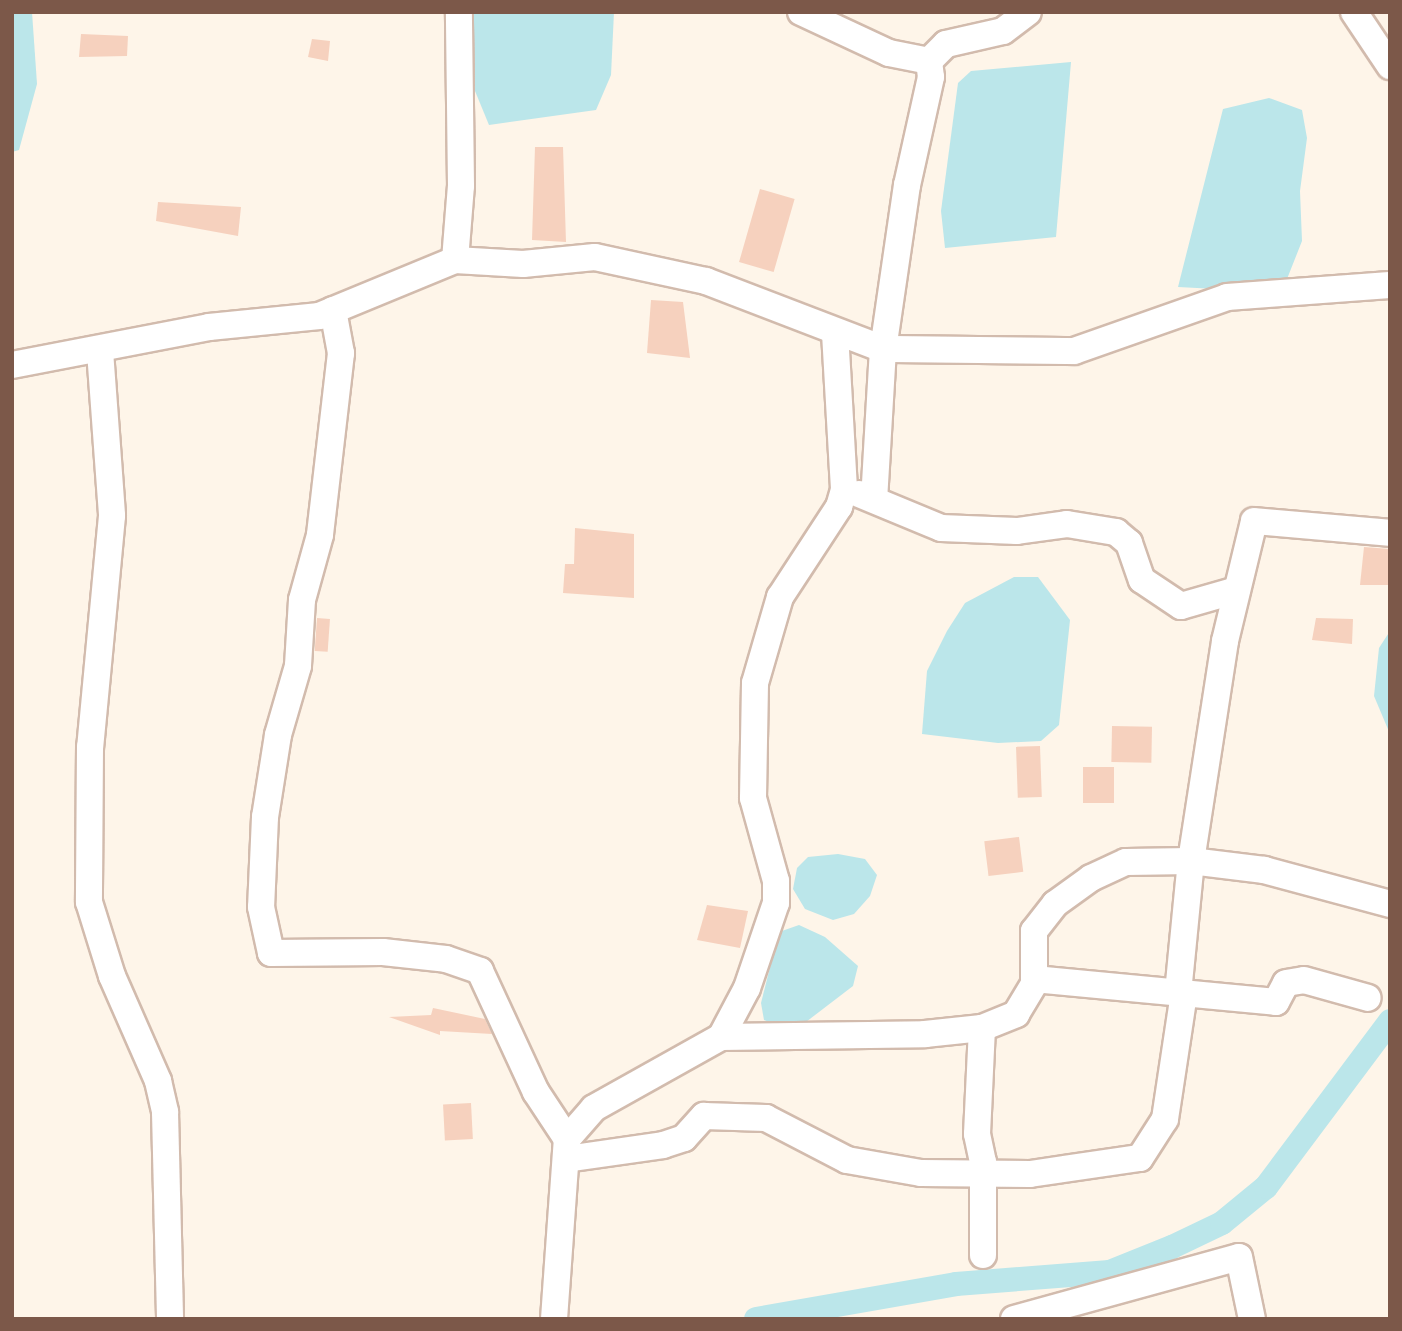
<!DOCTYPE html>
<html>
<head>
<meta charset="utf-8">
<style>
  body { margin:0 }
  #map { position:relative; width:1402px; height:1331px; overflow:hidden; background:#fef5e9; font-family:Rubik,sans-serif }
  div>[style] { position:absolute }
  .water>* { inset:0; background:#bbe6ea }
  .canal>* { height:24px; margin:-12px; padding:0 12px; transform-origin:12px; border-radius:12px; background:#bbe6ea }
  .building>* { inset:0; background:#f6d1be; transform-origin:0 0 }
  .roads { filter:drop-shadow(2px 0 #d2bbad) drop-shadow(-2px 0 #d2bbad) drop-shadow(0 2px #d2bbad) drop-shadow(0 -2px #d2bbad) }
  .minor>* { height:26px; margin:-13px; padding:0 13px; transform-origin:13px; border-radius:13px; background:#fff }
  span { translate:-50% -50%; white-space:nowrap; text-align:center; line-height:1.15; -webkit-text-stroke:5px #fff9f1; paint-order:stroke }
  .frame { position:absolute; inset:0; border:14px solid #7c5849; pointer-events:none }
</style>
</head>
<body>
<div id="map">
  <div class="water">
    <div style="clip-path:polygon(12px 12px,32px 12px,37px 84px,19px 150px,12px 152px)"></div>
    <div style="clip-path:polygon(470px 12px,614px 12px,611px 75px,596px 110px,489px 125px,468px 74px)"></div>
    <div style="clip-path:polygon(1071px 62px,1056px 237px,945px 248px,941px 211px,958px 83px,971px 71px)"></div>
    <div style="clip-path:polygon(1269px 98px,1302px 110px,1307px 138px,1300px 191px,1302px 241px,1287px 279px,1254px 291px,1178px 287px,1223px 109px)"></div>
    <div style="clip-path:polygon(1014px 577px,1038px 577px,1070px 620px,1059px 725px,1041px 741px,998px 743px,922px 734px,927px 671px,947px 631px,965px 603px)"></div>
    <div style="clip-path:polygon(1390px 631px,1390px 734px,1374px 696px,1379px 648px)"></div>
    <div style="clip-path:polygon(838px 854px,865px 859px,877px 875px,870px 896px,854px 914px,833px 920px,805px 909px,793px 889px,797px 868px,808px 857px)"></div>
    <div style="clip-path:polygon(799px 925px,825px 937px,858px 966px,853px 986px,802px 1025px,782px 1027px,764px 1020px,761px 1003px,779px 932px)"></div>
  </div>
  <div class="canal">
    <div style="left:756px;top:1319px;width:203px;rotate:-9.9deg"></div>
    <div style="left:956px;top:1284px;width:154px;rotate:-4.5deg"></div>
    <div style="left:1110px;top:1272px;width:67px;rotate:-22deg"></div>
    <div style="left:1172px;top:1247px;width:55px;rotate:-25.6deg"></div>
    <div style="left:1222px;top:1223px;width:57px;rotate:-39.3deg"></div>
    <div style="left:1266px;top:1187px;width:207px;rotate:-53.2deg"></div>
  </div>
  <div class="building">
    <div style="clip-path:polygon(81px 34px,128px 36px,127px 56px,79px 57px)"></div>
    <div style="clip-path:polygon(312px 39px,330px 41px,328px 61px,308px 57px)"></div>
    <div style="clip-path:polygon(535px 147px,563px 147px,566px 242px,532px 240px)"></div>
    <div style="left:760px;top:189px;width:36px;height:76px;rotate:16deg"></div>
    <div style="clip-path:polygon(158px 202px,241px 207px,238px 236px,156px 221px)"></div>
    <div style="clip-path:polygon(651px 300px,683px 302px,690px 358px,647px 353px)"></div>
    <div style="clip-path:polygon(575px 528px,634px 534px,634px 598px,563px 593px,565px 564px,574px 564px)"></div>
    <div style="clip-path:polygon(1364px 547px,1390px 549px,1390px 585px,1360px 585px)"></div>
    <div style="left:317px;top:618px;width:13px;height:33px;rotate:4deg"></div>
    <div style="clip-path:polygon(1316px 618px,1353px 619px,1352px 644px,1312px 640px)"></div>
    <div style="left:1112px;top:726px;width:40px;height:36px;rotate:1deg"></div>
    <div style="left:1040px;top:746px;width:51px;height:24px;rotate:88deg"></div>
    <div style="left:1114px;top:767px;width:36px;height:31px;rotate:90deg"></div>
    <div style="left:1019px;top:837px;width:35px;height:35px;rotate:83deg"></div>
    <div style="clip-path:polygon(707px 905px,748px 911px,740px 948px,697px 940px)"></div>
    <div style="clip-path:polygon(433px 1008px,485px 1019px,492px 1034px,440px 1031px,440px 1035px,389px 1017px,431px 1015px)"></div>
    <div style="left:471px;top:1103px;width:36px;height:28px;rotate:87deg"></div>
  </div>
  <div class="roads">
    <div class="minor">
      <div style="left:801px;top:12px;width:97px;rotate:25deg"></div>
      <div style="left:889px;top:53px;width:41px;rotate:11.3deg"></div>
      <div style="left:929px;top:61px;width:16px;rotate:83deg"></div>
      <div style="left:931px;top:77px;width:111px;rotate:102.5deg"></div>
      <div style="left:907px;top:185px;width:166px;rotate:98.3deg"></div>
      <div style="left:883px;top:349px;width:150px;rotate:93.4deg"></div>
      <div style="left:1354px;top:12px;width:65px;rotate:56.3deg"></div>
      <div style="left:929px;top:61px;width:24px;rotate:-45deg"></div>
      <div style="left:946px;top:44px;width:58px;rotate:-12.8deg"></div>
      <div style="left:1003px;top:31px;width:31px;rotate:-37deg"></div>
      <div style="left:455px;top:260px;width:74px;rotate:-85.4deg"></div>
      <div style="left:461px;top:186px;width:174px;rotate:-90.7deg"></div>
      <div style="left:333px;top:310px;width:44px;rotate:79.5deg"></div>
      <div style="left:341px;top:353px;width:183px;rotate:96.6deg"></div>
      <div style="left:320px;top:535px;width:67px;rotate:105.5deg"></div>
      <div style="left:302px;top:600px;width:66px;rotate:93.5deg"></div>
      <div style="left:298px;top:666px;width:72px;rotate:106.2deg"></div>
      <div style="left:278px;top:735px;width:83px;rotate:99deg"></div>
      <div style="left:265px;top:817px;width:90px;rotate:92.5deg"></div>
      <div style="left:261px;top:907px;width:47px;rotate:77.7deg"></div>
      <div style="left:271px;top:953px;width:112px;rotate:-0.5deg"></div>
      <div style="left:383px;top:952px;width:63px;rotate:6.3deg"></div>
      <div style="left:446px;top:959px;width:36px;rotate:19deg"></div>
      <div style="left:480px;top:971px;width:133px;rotate:65.2deg"></div>
      <div style="left:536px;top:1092px;width:56px;rotate:56.6deg"></div>
      <div style="left:100px;top:351px;width:165px;rotate:85.8deg"></div>
      <div style="left:112px;top:516px;width:232px;rotate:95.4deg"></div>
      <div style="left:90px;top:747px;width:155px;rotate:90.4deg"></div>
      <div style="left:89px;top:902px;width:77px;rotate:72.7deg"></div>
      <div style="left:112px;top:976px;width:115px;rotate:66.3deg"></div>
      <div style="left:158px;top:1081px;width:32px;rotate:77deg"></div>
      <div style="left:165px;top:1112px;width:207px;rotate:88.6deg"></div>
      <div style="left:12px;top:365px;width:201px;rotate:-10.9deg"></div>
      <div style="left:209px;top:327px;width:111px;rotate:-5.7deg"></div>
      <div style="left:319px;top:316px;width:147px;rotate:-22.4deg"></div>
      <div style="left:455px;top:260px;width:68px;rotate:3.4deg"></div>
      <div style="left:523px;top:264px;width:72px;rotate:-5.6deg"></div>
      <div style="left:595px;top:257px;width:114px;rotate:12.2deg"></div>
      <div style="left:706px;top:281px;width:190px;rotate:21deg"></div>
      <div style="left:883px;top:349px;width:191px;rotate:0.6deg"></div>
      <div style="left:1074px;top:351px;width:162px;rotate:-19.4deg"></div>
      <div style="left:1227px;top:297px;width:163px;rotate:-4.2deg"></div>
      <div style="left:859px;top:494px;width:89px;rotate:22.5deg"></div>
      <div style="left:941px;top:528px;width:76px;rotate:2.3deg"></div>
      <div style="left:1017px;top:531px;width:50px;rotate:-8deg"></div>
      <div style="left:1067px;top:524px;width:50px;rotate:9.3deg"></div>
      <div style="left:1116px;top:532px;width:17px;rotate:40deg"></div>
      <div style="left:1129px;top:543px;width:39px;rotate:71deg"></div>
      <div style="left:1142px;top:580px;width:47px;rotate:33.7deg"></div>
      <div style="left:1181px;top:606px;width:58px;rotate:-15.9deg"></div>
      <div style="left:1034px;top:979px;width:243px;rotate:5.4deg"></div>
      <div style="left:1276px;top:1002px;width:21px;rotate:-62deg"></div>
      <div style="left:1286px;top:983px;width:18px;rotate:-9deg"></div>
      <div style="left:1304px;top:980px;width:66px;rotate:15.7deg"></div>
      <div style="left:1178px;top:993px;width:133px;rotate:-84.4deg"></div>
      <div style="left:1191px;top:861px;width:74px;rotate:7deg"></div>
      <div style="left:1264px;top:870px;width:131px;rotate:15.1deg"></div>
      <div style="left:982px;top:1028px;width:106px;rotate:92.7deg"></div>
      <div style="left:977px;top:1134px;width:29px;rotate:78deg"></div>
      <div style="left:983px;top:1162px;width:93px;rotate:90deg"></div>
      <div style="left:721px;top:1037px;width:55px;rotate:-62deg"></div>
      <div style="left:747px;top:988px;width:90px;rotate:-71.2deg"></div>
      <div style="left:776px;top:903px;width:22px;rotate:-90deg"></div>
      <div style="left:776px;top:881px;width:86px;rotate:-105.5deg"></div>
      <div style="left:753px;top:798px;width:115px;rotate:-89deg"></div>
      <div style="left:755px;top:683px;width:90px;rotate:-73.8deg"></div>
      <div style="left:780px;top:597px;width:108px;rotate:-56.8deg"></div>
      <div style="left:839px;top:507px;width:19px;rotate:-74deg"></div>
      <div style="left:844px;top:489px;width:158px;rotate:-93.3deg"></div>
      <div style="left:566px;top:1159px;width:98px;rotate:-8.2deg"></div>
      <div style="left:663px;top:1145px;width:22px;rotate:-18deg"></div>
      <div style="left:684px;top:1138px;width:30px;rotate:-48deg"></div>
      <div style="left:704px;top:1116px;width:62px;rotate:1.8deg"></div>
      <div style="left:766px;top:1118px;width:91px;rotate:27.4deg"></div>
      <div style="left:847px;top:1160px;width:75px;rotate:10deg"></div>
      <div style="left:921px;top:1173px;width:109px;rotate:0.5deg"></div>
      <div style="left:1030px;top:1174px;width:111px;rotate:-8.3deg"></div>
      <div style="left:1140px;top:1158px;width:46px;rotate:-57.3deg"></div>
      <div style="left:1165px;top:1119px;width:126px;rotate:-81.4deg"></div>
      <div style="left:554px;top:1319px;width:180px;rotate:-85.9deg"></div>
      <div style="left:567px;top:1139px;width:41px;rotate:-48.9deg"></div>
      <div style="left:594px;top:1108px;width:145px;rotate:-29.2deg"></div>
      <div style="left:721px;top:1037px;width:204px;rotate:-0.8deg"></div>
      <div style="left:925px;top:1034px;width:57px;rotate:-6deg"></div>
      <div style="left:982px;top:1028px;width:37px;rotate:-22deg"></div>
      <div style="left:1016px;top:1014px;width:35px;rotate:-59deg"></div>
      <div style="left:1034px;top:984px;width:53px;rotate:-90deg"></div>
      <div style="left:1034px;top:931px;width:34px;rotate:-52deg"></div>
      <div style="left:1055px;top:904px;width:44px;rotate:-35.8deg"></div>
      <div style="left:1091px;top:878px;width:38px;rotate:-25deg"></div>
      <div style="left:1126px;top:862px;width:65px;rotate:-0.9deg"></div>
      <div style="left:1191px;top:861px;width:223px;rotate:-81.2deg"></div>
      <div style="left:1225px;top:641px;width:123px;rotate:-76.4deg"></div>
      <div style="left:1254px;top:521px;width:137px;rotate:5deg"></div>
      <div style="left:1014px;top:1319px;width:233px;rotate:-15.4deg"></div>
      <div style="left:1239px;top:1257px;width:63px;rotate:78.2deg"></div>
    </div>
  </div>
  <div class="frame"></div>
</div>
</body>
</html>
